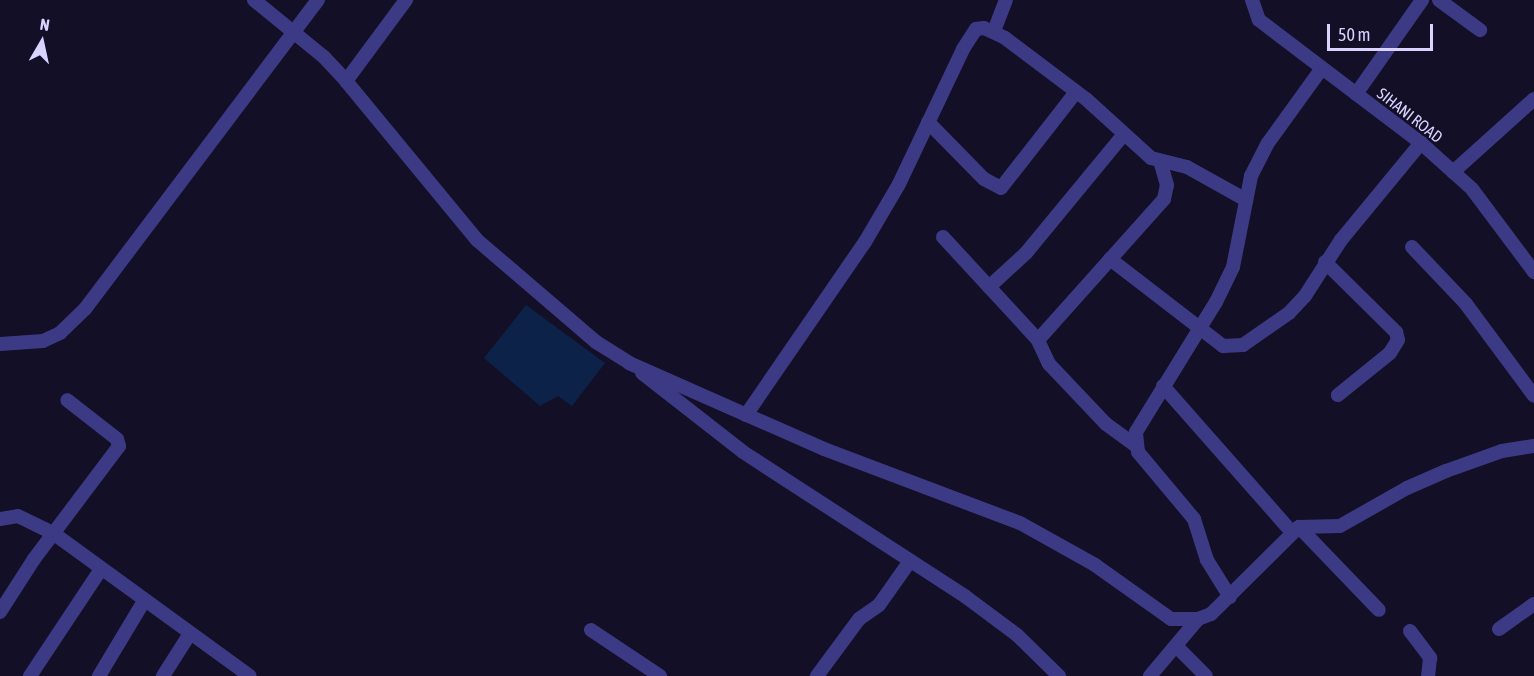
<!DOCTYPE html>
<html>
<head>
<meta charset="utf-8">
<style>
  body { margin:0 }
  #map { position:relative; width:1534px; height:676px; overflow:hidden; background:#130f26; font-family:"Asap Condensed",sans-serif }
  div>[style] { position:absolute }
  .water>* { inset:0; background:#0c2248 }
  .minor>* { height:14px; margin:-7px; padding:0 7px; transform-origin:7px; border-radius:7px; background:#3d3a85 }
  span { translate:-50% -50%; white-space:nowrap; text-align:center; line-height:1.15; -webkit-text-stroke:4.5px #130f26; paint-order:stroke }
  .street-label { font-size:16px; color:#d9d4ff }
  .north { position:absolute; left:12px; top:12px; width:60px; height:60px; -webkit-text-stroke:4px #130f26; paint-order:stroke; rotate:9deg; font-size:16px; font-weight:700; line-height:24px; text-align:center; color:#d9d4ff }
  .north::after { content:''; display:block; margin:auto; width:21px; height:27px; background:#d9d4ff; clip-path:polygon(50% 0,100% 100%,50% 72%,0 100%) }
  .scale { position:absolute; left:1327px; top:24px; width:106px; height:27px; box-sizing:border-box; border:3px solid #d9d4ff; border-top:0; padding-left:8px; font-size:18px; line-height:21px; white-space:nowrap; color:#d9d4ff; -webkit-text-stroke:4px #130f26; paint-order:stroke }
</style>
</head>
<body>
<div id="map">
  <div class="water">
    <div style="clip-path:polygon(526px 305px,605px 363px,572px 406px,558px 396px,540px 406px,484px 358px)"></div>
  </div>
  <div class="minor">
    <div style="left:254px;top:0;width:90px;rotate:39.2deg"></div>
    <div style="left:324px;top:57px;width:33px;rotate:47deg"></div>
    <div style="left:346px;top:81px;width:206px;rotate:50.5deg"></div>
    <div style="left:477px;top:240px;width:157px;rotate:40.6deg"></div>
    <div style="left:596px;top:342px;width:39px;rotate:32deg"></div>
    <div style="left:629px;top:363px;width:213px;rotate:23.8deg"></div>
    <div style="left:824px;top:449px;width:210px;rotate:20.7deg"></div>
    <div style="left:1020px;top:523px;width:86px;rotate:29.2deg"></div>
    <div style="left:1095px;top:565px;width:93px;rotate:35.4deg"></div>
    <div style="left:1171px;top:619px;width:27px"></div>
    <div style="left:1198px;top:619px;width:14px;rotate:-21deg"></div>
    <div style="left:1211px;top:614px;width:124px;rotate:-44.7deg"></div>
    <div style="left:1299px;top:527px;width:41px;rotate:-1.4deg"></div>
    <div style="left:1340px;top:526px;width:77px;rotate:-29.6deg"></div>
    <div style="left:1407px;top:488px;width:43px;rotate:-23.6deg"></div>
    <div style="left:1446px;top:471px;width:59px;rotate:-19.7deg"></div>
    <div style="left:1502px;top:451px;width:32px;rotate:-9deg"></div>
    <div style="left:1252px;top:0;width:21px;rotate:71deg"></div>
    <div style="left:1259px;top:20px;width:203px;rotate:37.2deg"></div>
    <div style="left:1421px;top:143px;width:69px;rotate:42deg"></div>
    <div style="left:1472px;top:189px;width:104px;rotate:53.2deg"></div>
    <div style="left:1439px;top:0;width:51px;rotate:36.2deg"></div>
    <div style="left:994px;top:31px;width:33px;rotate:-69deg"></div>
    <div style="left:346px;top:81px;width:101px;rotate:-53.5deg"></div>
    <div style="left:1356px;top:94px;width:115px;rotate:-54.9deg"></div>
    <div style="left:928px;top:122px;width:80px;rotate:45.5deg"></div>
    <div style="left:984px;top:179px;width:19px;rotate:28deg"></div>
    <div style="left:1001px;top:188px;width:122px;rotate:-52deg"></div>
    <div style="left:1453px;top:172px;width:109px;rotate:-42deg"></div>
    <div style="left:943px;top:237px;width:140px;rotate:47.3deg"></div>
    <div style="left:1412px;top:247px;width:79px;rotate:46.5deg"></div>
    <div style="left:1466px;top:304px;width:114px;rotate:53.5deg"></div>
    <div style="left:1110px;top:259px;width:143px;rotate:37.6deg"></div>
    <div style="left:1223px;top:346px;width:20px;rotate:-3deg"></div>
    <div style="left:1243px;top:345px;width:56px;rotate:-34.8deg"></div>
    <div style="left:1289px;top:313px;width:23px;rotate:-47deg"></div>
    <div style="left:1305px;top:296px;width:67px;rotate:-57.3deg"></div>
    <div style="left:1341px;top:240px;width:126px;rotate:-50.5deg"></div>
    <div style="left:1325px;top:262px;width:100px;rotate:44.6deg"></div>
    <div style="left:1396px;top:332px;width:8px;rotate:76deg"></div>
    <div style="left:1398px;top:340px;width:15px;rotate:122deg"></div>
    <div style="left:1390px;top:353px;width:67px;rotate:141.1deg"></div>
    <div style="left:989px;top:287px;width:50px;rotate:-42.6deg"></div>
    <div style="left:1026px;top:253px;width:154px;rotate:-50.5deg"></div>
    <div style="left:0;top:344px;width:43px;rotate:-4deg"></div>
    <div style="left:43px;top:341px;width:19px;rotate:-25deg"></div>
    <div style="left:60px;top:333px;width:35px;rotate:-44deg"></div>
    <div style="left:85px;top:309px;width:387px;rotate:-53deg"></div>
    <div style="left:642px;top:373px;width:128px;rotate:38deg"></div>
    <div style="left:743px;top:452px;width:266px;rotate:33deg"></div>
    <div style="left:966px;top:597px;width:64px;rotate:36.7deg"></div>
    <div style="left:1017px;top:635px;width:59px;rotate:44.3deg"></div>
    <div style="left:1163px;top:386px;width:193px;rotate:48.6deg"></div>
    <div style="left:746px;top:415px;width:210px;rotate:-55.5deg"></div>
    <div style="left:865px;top:242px;width:67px;rotate:-59.6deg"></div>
    <div style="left:899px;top:184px;width:149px;rotate:-64.6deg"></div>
    <div style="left:963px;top:49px;width:24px;rotate:-57deg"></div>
    <div style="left:976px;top:29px;width:8px;rotate:-7deg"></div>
    <div style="left:984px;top:28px;width:23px;rotate:25deg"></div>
    <div style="left:1005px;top:38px;width:101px;rotate:37deg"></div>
    <div style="left:1086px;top:99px;width:88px;rotate:42.2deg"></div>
    <div style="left:1151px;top:158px;width:37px;rotate:14deg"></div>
    <div style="left:1187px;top:167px;width:68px;rotate:29.2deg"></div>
    <div style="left:1135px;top:445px;width:36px;rotate:-144deg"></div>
    <div style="left:1106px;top:424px;width:83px;rotate:-133.5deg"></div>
    <div style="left:1049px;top:364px;width:26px;rotate:-115deg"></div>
    <div style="left:1038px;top:340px;width:189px;rotate:-48.2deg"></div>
    <div style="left:1164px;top:199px;width:14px;rotate:-78deg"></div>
    <div style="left:1167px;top:185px;width:25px;rotate:-106deg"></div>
    <div style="left:0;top:519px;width:18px;rotate:-9deg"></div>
    <div style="left:18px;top:516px;width:39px;rotate:26deg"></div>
    <div style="left:53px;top:533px;width:243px;rotate:36deg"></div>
    <div style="left:1299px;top:527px;width:115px;rotate:46.1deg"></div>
    <div style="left:1230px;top:597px;width:44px;rotate:-121.9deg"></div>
    <div style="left:1207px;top:560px;width:43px;rotate:-107.6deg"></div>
    <div style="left:1194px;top:519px;width:87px;rotate:-129.9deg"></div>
    <div style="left:1138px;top:452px;width:20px;rotate:-96deg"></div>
    <div style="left:1136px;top:432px;width:153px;rotate:-58.4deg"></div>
    <div style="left:1216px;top:302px;width:39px;rotate:-64deg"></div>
    <div style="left:1233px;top:267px;width:93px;rotate:-78.8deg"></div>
    <div style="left:1251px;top:176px;width:37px;rotate:-63deg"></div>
    <div style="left:1268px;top:143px;width:92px;rotate:-54.2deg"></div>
    <div style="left:0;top:612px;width:63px;rotate:-57.3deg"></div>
    <div style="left:34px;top:559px;width:141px;rotate:-53deg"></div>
    <div style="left:119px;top:446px;width:7px;rotate:-106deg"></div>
    <div style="left:117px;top:439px;width:63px;rotate:-142deg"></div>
    <div style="left:1499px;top:629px;width:43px;rotate:-35.5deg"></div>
    <div style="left:591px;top:630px;width:83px;rotate:33.7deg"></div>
    <div style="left:1410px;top:631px;width:34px;rotate:53deg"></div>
    <div style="left:1430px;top:658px;width:18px;rotate:96deg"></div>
    <div style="left:1176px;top:646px;width:42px;rotate:45deg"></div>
    <div style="left:30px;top:676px;width:128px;rotate:-56.4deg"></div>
    <div style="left:99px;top:676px;width:87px;rotate:-59deg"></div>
    <div style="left:163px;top:676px;width:49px;rotate:-57.6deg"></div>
    <div style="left:817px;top:676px;width:71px;rotate:-53.6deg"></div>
    <div style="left:859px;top:619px;width:24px;rotate:-35deg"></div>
    <div style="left:879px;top:605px;width:54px;rotate:-54.8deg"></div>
    <div style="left:1150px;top:676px;width:75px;rotate:-49.9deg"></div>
  </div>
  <div class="street-label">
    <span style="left:1410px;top:115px;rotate:38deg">SIHANI ROAD</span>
  </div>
  <div class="north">N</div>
  <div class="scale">50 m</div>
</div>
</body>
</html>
